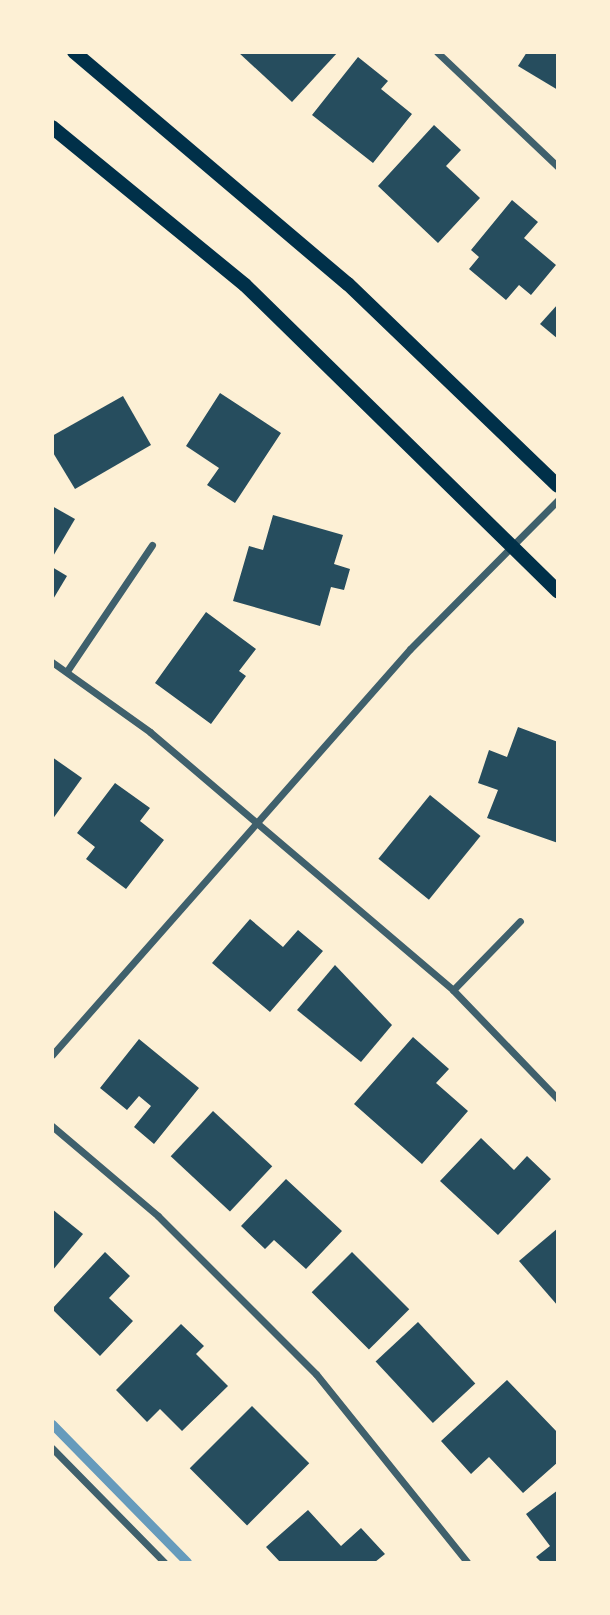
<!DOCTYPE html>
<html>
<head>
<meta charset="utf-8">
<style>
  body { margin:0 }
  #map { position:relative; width:610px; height:1615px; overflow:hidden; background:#fdf0d5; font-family:"DejaVu Sans",sans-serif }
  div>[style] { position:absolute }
  .stream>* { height:9px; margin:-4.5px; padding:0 4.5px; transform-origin:4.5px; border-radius:4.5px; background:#669bbc }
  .building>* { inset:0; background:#264d5e; transform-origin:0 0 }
  .minor>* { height:7px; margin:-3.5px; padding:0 3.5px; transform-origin:3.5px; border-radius:3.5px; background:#3f606c }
  .secondary>* { height:14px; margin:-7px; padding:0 7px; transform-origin:7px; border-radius:7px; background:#003049 }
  span { translate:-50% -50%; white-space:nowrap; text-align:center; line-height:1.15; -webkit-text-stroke:5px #fdf0d5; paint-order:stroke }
  .frame { position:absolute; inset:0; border:54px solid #fdf0d5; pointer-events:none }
</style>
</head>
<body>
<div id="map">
  <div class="stream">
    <div style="left:52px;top:1424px;width:193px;rotate:45.6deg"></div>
  </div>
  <div class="building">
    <div style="clip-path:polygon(238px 52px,338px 52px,292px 102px)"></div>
    <div style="clip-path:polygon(527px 52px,558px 52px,558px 90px,518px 66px)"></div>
    <div style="clip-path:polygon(358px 57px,388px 81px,381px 89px,412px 114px,373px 163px,312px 115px)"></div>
    <div style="clip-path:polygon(434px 125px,461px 150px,446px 166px,480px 198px,438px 243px,378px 186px)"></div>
    <div style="clip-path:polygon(512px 200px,538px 222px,524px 238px,556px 265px,531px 295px,519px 285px,506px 300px,469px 269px,479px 257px,471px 250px)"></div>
    <div style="clip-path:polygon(558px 304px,558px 339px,540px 324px)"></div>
    <div style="clip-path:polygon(220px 393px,281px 433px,235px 503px,207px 485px,219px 468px,186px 446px)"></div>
    <div style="clip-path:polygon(123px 396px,151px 445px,75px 489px,52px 451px,52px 436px)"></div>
    <div style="clip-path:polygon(52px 506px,75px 519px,52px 558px)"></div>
    <div style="clip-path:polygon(273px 515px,343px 535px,334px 564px,350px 569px,344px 590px,331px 587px,320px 626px,233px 601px,249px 546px,263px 550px)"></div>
    <div style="clip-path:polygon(52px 567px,67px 576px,52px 601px)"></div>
    <div style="clip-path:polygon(206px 612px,256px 649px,239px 671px,246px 676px,211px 724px,155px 683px)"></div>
    <div style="clip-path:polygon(518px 727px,558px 742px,558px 843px,487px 818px,498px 790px,478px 783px,489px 750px,507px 757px)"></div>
    <div style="clip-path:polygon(52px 757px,82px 778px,52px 820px)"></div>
    <div style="clip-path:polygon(115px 783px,150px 808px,140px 821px,164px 840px,126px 889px,86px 859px,95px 847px,77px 833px)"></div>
    <div style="left:430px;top:795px;width:65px;height:82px;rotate:39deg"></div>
    <div style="clip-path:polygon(250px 919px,283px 947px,298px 930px,323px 951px,270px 1012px,212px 963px)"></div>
    <div style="clip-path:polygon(335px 965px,392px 1025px,361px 1062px,297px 1010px)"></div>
    <div style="clip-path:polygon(413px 1037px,449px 1069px,436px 1083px,468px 1111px,422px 1164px,354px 1104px)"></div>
    <div style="clip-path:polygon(139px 1039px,199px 1088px,154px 1144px,134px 1127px,151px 1106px,139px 1096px,127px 1110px,100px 1088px)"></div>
    <div style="left:213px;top:1111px;width:81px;height:62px;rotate:43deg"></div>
    <div style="clip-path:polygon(481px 1138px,514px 1170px,527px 1156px,551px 1179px,498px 1235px,440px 1181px)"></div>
    <div style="clip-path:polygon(286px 1179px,342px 1231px,306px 1269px,274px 1240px,265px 1249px,241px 1226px)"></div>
    <div style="clip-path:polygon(52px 1209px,83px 1234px,52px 1271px)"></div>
    <div style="clip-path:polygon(558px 1228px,558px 1306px,519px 1261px)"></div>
    <div style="clip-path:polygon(105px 1252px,130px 1276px,109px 1298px,133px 1321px,100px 1356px,52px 1309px)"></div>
    <div style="left:352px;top:1252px;width:81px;height:57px;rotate:45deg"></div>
    <div style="left:418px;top:1322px;width:84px;height:58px;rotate:47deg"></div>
    <div style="clip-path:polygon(181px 1324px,204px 1346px,196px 1354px,228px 1386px,182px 1431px,160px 1409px,147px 1422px,116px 1390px)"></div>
    <div style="clip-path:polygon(507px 1380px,558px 1433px,558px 1462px,523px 1493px,489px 1457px,471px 1474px,441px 1441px)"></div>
    <div style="left:252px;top:1406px;width:81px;height:88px;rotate:45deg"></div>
    <div style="clip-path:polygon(558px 1490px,558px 1562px,541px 1562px,536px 1557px,550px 1546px,526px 1514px)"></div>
    <div style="clip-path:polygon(308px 1510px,341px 1546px,361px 1528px,385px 1554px,375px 1562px,280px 1562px,266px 1547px)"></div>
  </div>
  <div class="minor">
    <div style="left:437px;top:52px;width:167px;rotate:43.5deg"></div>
    <div style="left:52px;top:662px;width:120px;rotate:35.5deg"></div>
    <div style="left:150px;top:732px;width:398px;rotate:40.4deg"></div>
    <div style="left:453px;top:990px;width:151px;rotate:46.1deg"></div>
    <div style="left:67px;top:671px;width:152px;rotate:-56deg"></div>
    <div style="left:453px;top:990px;width:96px;rotate:-45.8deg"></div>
    <div style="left:52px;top:1055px;width:541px;rotate:-48.6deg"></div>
    <div style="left:410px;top:649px;width:210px;rotate:-45.2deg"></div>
    <div style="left:52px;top:1126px;width:139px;rotate:40.3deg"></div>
    <div style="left:158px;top:1216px;width:223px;rotate:45deg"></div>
    <div style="left:316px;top:1374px;width:241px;rotate:51.2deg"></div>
    <div style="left:52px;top:1448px;width:160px;rotate:45.5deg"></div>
  </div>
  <div class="secondary">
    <div style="left:74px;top:52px;width:359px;rotate:40.3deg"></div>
    <div style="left:348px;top:284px;width:291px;rotate:43.9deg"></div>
    <div style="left:52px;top:127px;width:249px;rotate:39.3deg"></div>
    <div style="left:245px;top:285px;width:438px;rotate:44.4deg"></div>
  </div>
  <div class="frame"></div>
</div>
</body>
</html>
